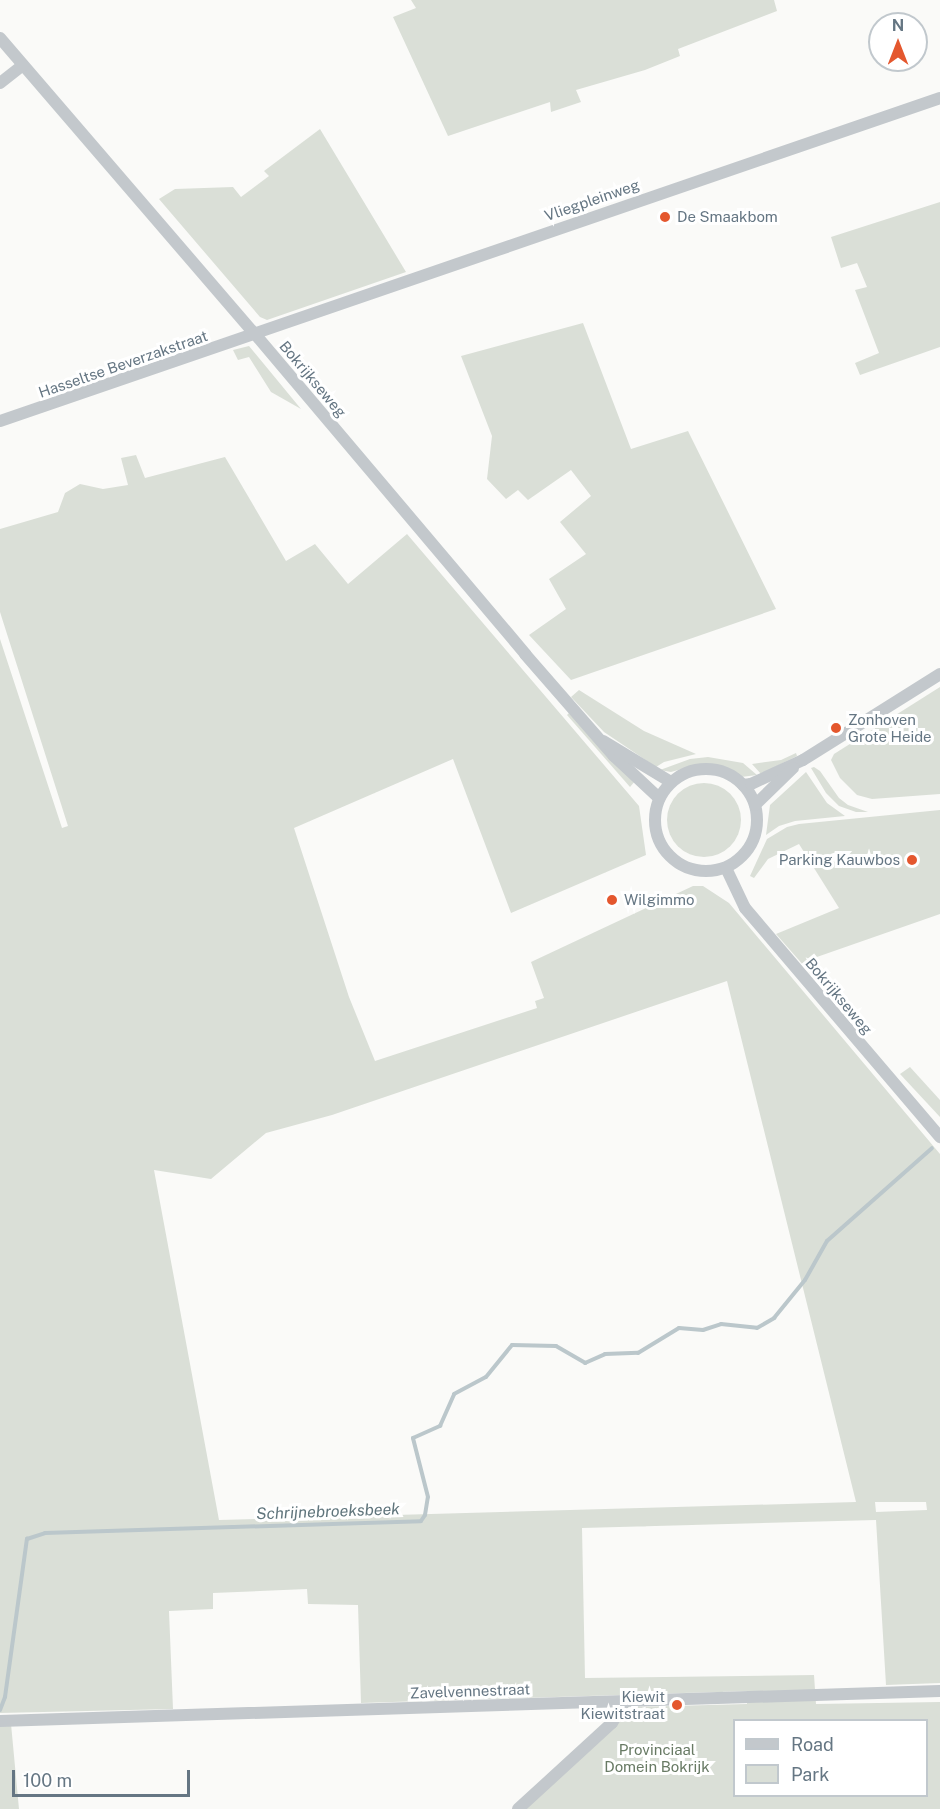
<!DOCTYPE html>
<html>
<head>
<meta charset="utf-8">
<style>
  body { margin:0 }
  #map { position:relative; width:940px; height:1809px; overflow:hidden; background:#fafaf8; font-family:"Public Sans",sans-serif }
  div>[style] { position:absolute }
  .green>* { inset:0; background:#dadfd7 }
  .round { border-radius:50% }
  .stream>* { height:4px; margin:-2px; padding:0 2px; transform-origin:2px; border-radius:2px; background:#bbc7cb }
  .minor>* { height:12px; margin:-6px; padding:0 6px; transform-origin:6px; border-radius:6px; background:#c3c8cc }
  .minor>.ring { margin:-6px; padding:0; box-sizing:content-box; background:none; border:12px solid #c3c8cc; border-radius:50% }
  .dots>* { width:16px; height:16px; translate:-50% -50%; box-sizing:border-box; border:3px solid #fff; border-radius:50% }
  span { translate:-50% -50%; white-space:nowrap; text-align:center; line-height:1.15; -webkit-text-stroke:6px #fff; paint-order:stroke }
  .street-label { font-size:15px; color:#657683 }
  .poi-label { font-size:15px; color:#657683 }
  .left { translate:0 -50%; text-align:left }
  .right { translate:-100% -50%; text-align:right }
  .park-label { font-size:15px; color:#687a64 }
  .water-label { font-size:16px; color:#60757c; font-style:italic }
  .legend { position:absolute; left:733px; top:1719px; width:195px; height:78px; box-sizing:border-box; background:#fff; border:2px solid #c1c8cd; margin:0; padding:8px 10px; list-style:none; font-size:18px; color:#657683 }
  .legend li { display:flex; align-items:center; gap:12px; height:30px }
  .legend b { width:30px; border:2px solid #c1c8cd }
  .north { position:absolute; left:868px; top:12px; width:60px; height:60px; box-sizing:border-box; background:#fff; border:2px solid #c1c8cd; border-radius:50%; rotate:0deg; font-size:16px; font-weight:700; line-height:24px; text-align:center; color:#657683 }
  .north::after { content:''; display:block; margin:auto; width:21px; height:27px; background:#e4572e; clip-path:polygon(50% 0,100% 100%,50% 72%,0 100%) }
  .scale { position:absolute; left:12px; top:1770px; width:178px; height:27px; box-sizing:border-box; border:3px solid #657683; border-top:0; padding-left:8px; font-size:18px; line-height:21px; white-space:nowrap; color:#657683; -webkit-text-stroke:4px #fff; paint-order:stroke }
</style>
</head>
<body>
<div id="map">
  <div class="green">
    <div style="clip-path:polygon(411px 0,774px 0,777px 11px,678px 49px,680px 56px,645px 70px,576px 90px,581px 102px,551px 112px,550px 102px,448px 136px,393px 17px,416px 8px)"></div>
    <div style="clip-path:polygon(320px 129px,406px 272px,267px 320px,260px 317px,159px 199px,175px 189px,233px 187px,241px 197px,269px 176px,264px 171px)"></div>
    <div style="clip-path:polygon(940px 202px,940px 347px,860px 375px,855px 363px,879px 353px,855px 290px,867px 287px,857px 263px,841px 268px,831px 237px)"></div>
    <div style="clip-path:polygon(583px 323px,631px 449px,688px 431px,776px 609px,571px 680px,529px 635px,566px 609px,549px 579px,586px 554px,560px 522px,591px 496px,571px 470px,528px 500px,518px 490px,506px 499px,487px 479px,492px 436px,461px 356px)"></div>
    <div style="clip-path:polygon(249px 346px,301px 409px,271px 392px,249px 357px,238px 360px,233px 350px)"></div>
    <div style="clip-path:polygon(evenodd,136px 455px,145px 478px,225px 457px,286px 561px,315px 544px,348px 584px,407px 534px,639px 806px,646px 855px,511px 913px,453px 759px,294px 828px,349px 997px,375px 1061px,537px 1008px,535px 1001px,544px 998px,531px 962px,693px 886px,703px 886px,729px 903px,940px 1154px,940px 1683px,886px 1685px,876px 1520px,582px 1528px,585px 1678px,814px 1675px,816px 1704px,940px 1702px,940px 1809px,525px 1809px,634px 1707px,747px 1704px,747px 1691px,361px 1703px,358px 1605px,308px 1604px,307px 1589px,213px 1593px,213px 1609px,169px 1611px,173px 1709px,0 1713px,0 639px,62px 828px,68px 826px,0 612px,0 529px,58px 512px,65px 493px,80px 484px,103px 489px,128px 485px,121px 458px,136px 455px,727px 981px,856px 1502px,219px 1520px,154px 1170px,211px 1179px,266px 1133px,332px 1115px,727px 981px,136px 455px,875px 1502px,926px 1502px,927px 1510px,876px 1512px,875px 1502px,136px 455px,734px 1720px,926px 1720px,926px 1796px,734px 1796px,734px 1720px)"></div>
    <div style="clip-path:polygon(940px 687px,940px 794px,872px 799px,857px 795px,840px 778px,831px 760px,834px 754px)"></div>
    <div style="clip-path:polygon(579px 690px,644px 731px,696px 754px,664px 762px,656px 767px,604px 732px,571px 697px)"></div>
    <div style="clip-path:polygon(569px 713px,636px 780px,630px 787px,567px 715px)"></div>
    <div style="clip-path:polygon(796px 753px,797px 756px,761px 774px,752px 764px,781px 760px)"></div>
    <div style="clip-path:polygon(708px 757px,743px 763px,757px 775px,741px 777px,709px 764px,699px 764px,671px 772px,660px 770px,690px 759px)"></div>
    <div style="clip-path:polygon(814px 767px,820px 771px,839px 798px,848px 805px,868px 812px,856px 812px,839px 806px,826px 793px,811px 768px)"></div>
    <div style="clip-path:polygon(806px 772px,827px 803px,845px 816px,795px 821px,779px 826px,766px 835px,770px 805px)"></div>
    <div class="round" style="left:667px;top:783px;width:74px;height:74px"></div>
    <div style="clip-path:polygon(940px 810px,940px 914px,814px 958px,827px 977px,819px 983px,776px 934px,839px 908px,799px 844px,768px 859px,754px 878px,750px 876px,767px 839px,787px 827px,799px 824px)"></div>
    <div style="clip-path:polygon(910px 1067px,940px 1100px,940px 1117px,900px 1074px)"></div>
    <div style="clip-path:polygon(11px 1724px,19px 1809px,0 1809px,0 1725px)"></div>
  </div>
  <div class="stream">
    <div style="left:0;top:1710px;width:14px;rotate:-69deg"></div>
    <div style="left:5px;top:1697px;width:160px;rotate:-82.1deg"></div>
    <div style="left:27px;top:1539px;width:19px;rotate:-18deg"></div>
    <div style="left:45px;top:1533px;width:376px;rotate:-1.8deg"></div>
    <div style="left:421px;top:1521px;width:7px;rotate:-56deg"></div>
    <div style="left:425px;top:1515px;width:18px;rotate:-81deg"></div>
    <div style="left:428px;top:1497px;width:61px;rotate:-104.3deg"></div>
    <div style="left:413px;top:1438px;width:30px;rotate:-24deg"></div>
    <div style="left:440px;top:1426px;width:35px;rotate:-66deg"></div>
    <div style="left:454px;top:1394px;width:36px;rotate:-28deg"></div>
    <div style="left:486px;top:1377px;width:41px;rotate:-50.9deg"></div>
    <div style="left:512px;top:1345px;width:44px;rotate:1.3deg"></div>
    <div style="left:556px;top:1346px;width:34px;rotate:30deg"></div>
    <div style="left:585px;top:1363px;width:22px;rotate:-24deg"></div>
    <div style="left:605px;top:1354px;width:33px;rotate:-2deg"></div>
    <div style="left:638px;top:1353px;width:48px;rotate:-31.4deg"></div>
    <div style="left:679px;top:1328px;width:24px;rotate:5deg"></div>
    <div style="left:703px;top:1330px;width:19px;rotate:-18deg"></div>
    <div style="left:721px;top:1324px;width:36px;rotate:6deg"></div>
    <div style="left:757px;top:1328px;width:20px;rotate:-30deg"></div>
    <div style="left:774px;top:1318px;width:49px;rotate:-50.8deg"></div>
    <div style="left:805px;top:1280px;width:45px;rotate:-60.6deg"></div>
    <div style="left:827px;top:1241px;width:140px;rotate:-41.5deg"></div>
  </div>
  <div class="minor">
    <div style="left:0;top:38px;width:391px;rotate:49.3deg"></div>
    <div style="left:255px;top:334px;width:419px;rotate:49.8deg"></div>
    <div style="left:525px;top:654px;width:135px;rotate:48.9deg"></div>
    <div style="left:614px;top:756px;width:62px;rotate:43deg"></div>
    <div style="left:0;top:83px;width:29px;rotate:-38deg"></div>
    <div style="left:0;top:421px;width:994px;rotate:-18.96deg"></div>
    <div style="left:603px;top:741px;width:79px;rotate:31.1deg"></div>
    <div class="ring" style="left:655px;top:769px;width:90px;height:90px"></div>
    <div style="left:743px;top:785px;width:8px;rotate:-7deg"></div>
    <div style="left:751px;top:784px;width:57px;rotate:-24.8deg"></div>
    <div style="left:803px;top:760px;width:162px;rotate:-32.1deg"></div>
    <div style="left:755px;top:805px;width:53px;rotate:-44.2deg"></div>
    <div style="left:726px;top:868px;width:44px;rotate:64.6deg"></div>
    <div style="left:745px;top:908px;width:301px;rotate:49.6deg"></div>
    <div style="left:0;top:1721px;width:940px;rotate:-1.83deg"></div>
    <div style="left:518px;top:1809px;width:127px;rotate:-42.5deg"></div>
    <div style="left:612px;top:1723px;width:26px;rotate:-59deg"></div>
  </div>
  <div class="dots">
    <div style="left:665px;top:217px;background:#e4572e"></div>
    <div style="left:836px;top:728px;background:#e4572e"></div>
    <div style="left:912px;top:860px;background:#e4572e"></div>
    <div style="left:612px;top:900px;background:#e4572e"></div>
    <div style="left:677px;top:1705px;background:#e4572e"></div>
  </div>
  <div class="street-label">
    <span style="left:592px;top:200px;rotate:-19deg">Vliegpleinweg</span>
    <span style="left:123px;top:364px;rotate:-19deg">Hasseltse Beverzakstraat</span>
    <span style="left:313px;top:379px;rotate:50deg">Bokrijkseweg</span>
    <span style="left:839px;top:996px;rotate:50deg">Bokrijkseweg</span>
    <span style="left:470px;top:1691px;rotate:-2deg">Zavelvennestraat</span>
  </div>
  <div class="poi-label">
    <span class="left" style="left:677px;top:217px">De Smaakbom</span>
    <span class="left" style="left:848px;top:728px">Zonhoven<br>Grote Heide</span>
    <span class="right" style="left:900px;top:860px">Parking Kauwbos</span>
    <span class="left" style="left:624px;top:900px">Wilgimmo</span>
    <span class="right" style="left:665px;top:1705px">Kiewit<br>Kiewitstraat</span>
  </div>
  <div class="park-label">
    <span style="left:657px;top:1758px">Provinciaal<br>Domein Bokrijk</span>
  </div>
  <div class="water-label">
    <span style="left:328px;top:1512px;rotate:-2deg">Schrijnebroeksbeek</span>
  </div>
  <ul class="legend">
  <li><b style="height:8px;background:#c3c8cc"></b>Road</li>
  <li><b style="height:16px;background:#dadfd7"></b>Park</li>
  </ul>
  <div class="north">N</div>
  <div class="scale">100 m</div>
</div>
</body>
</html>
